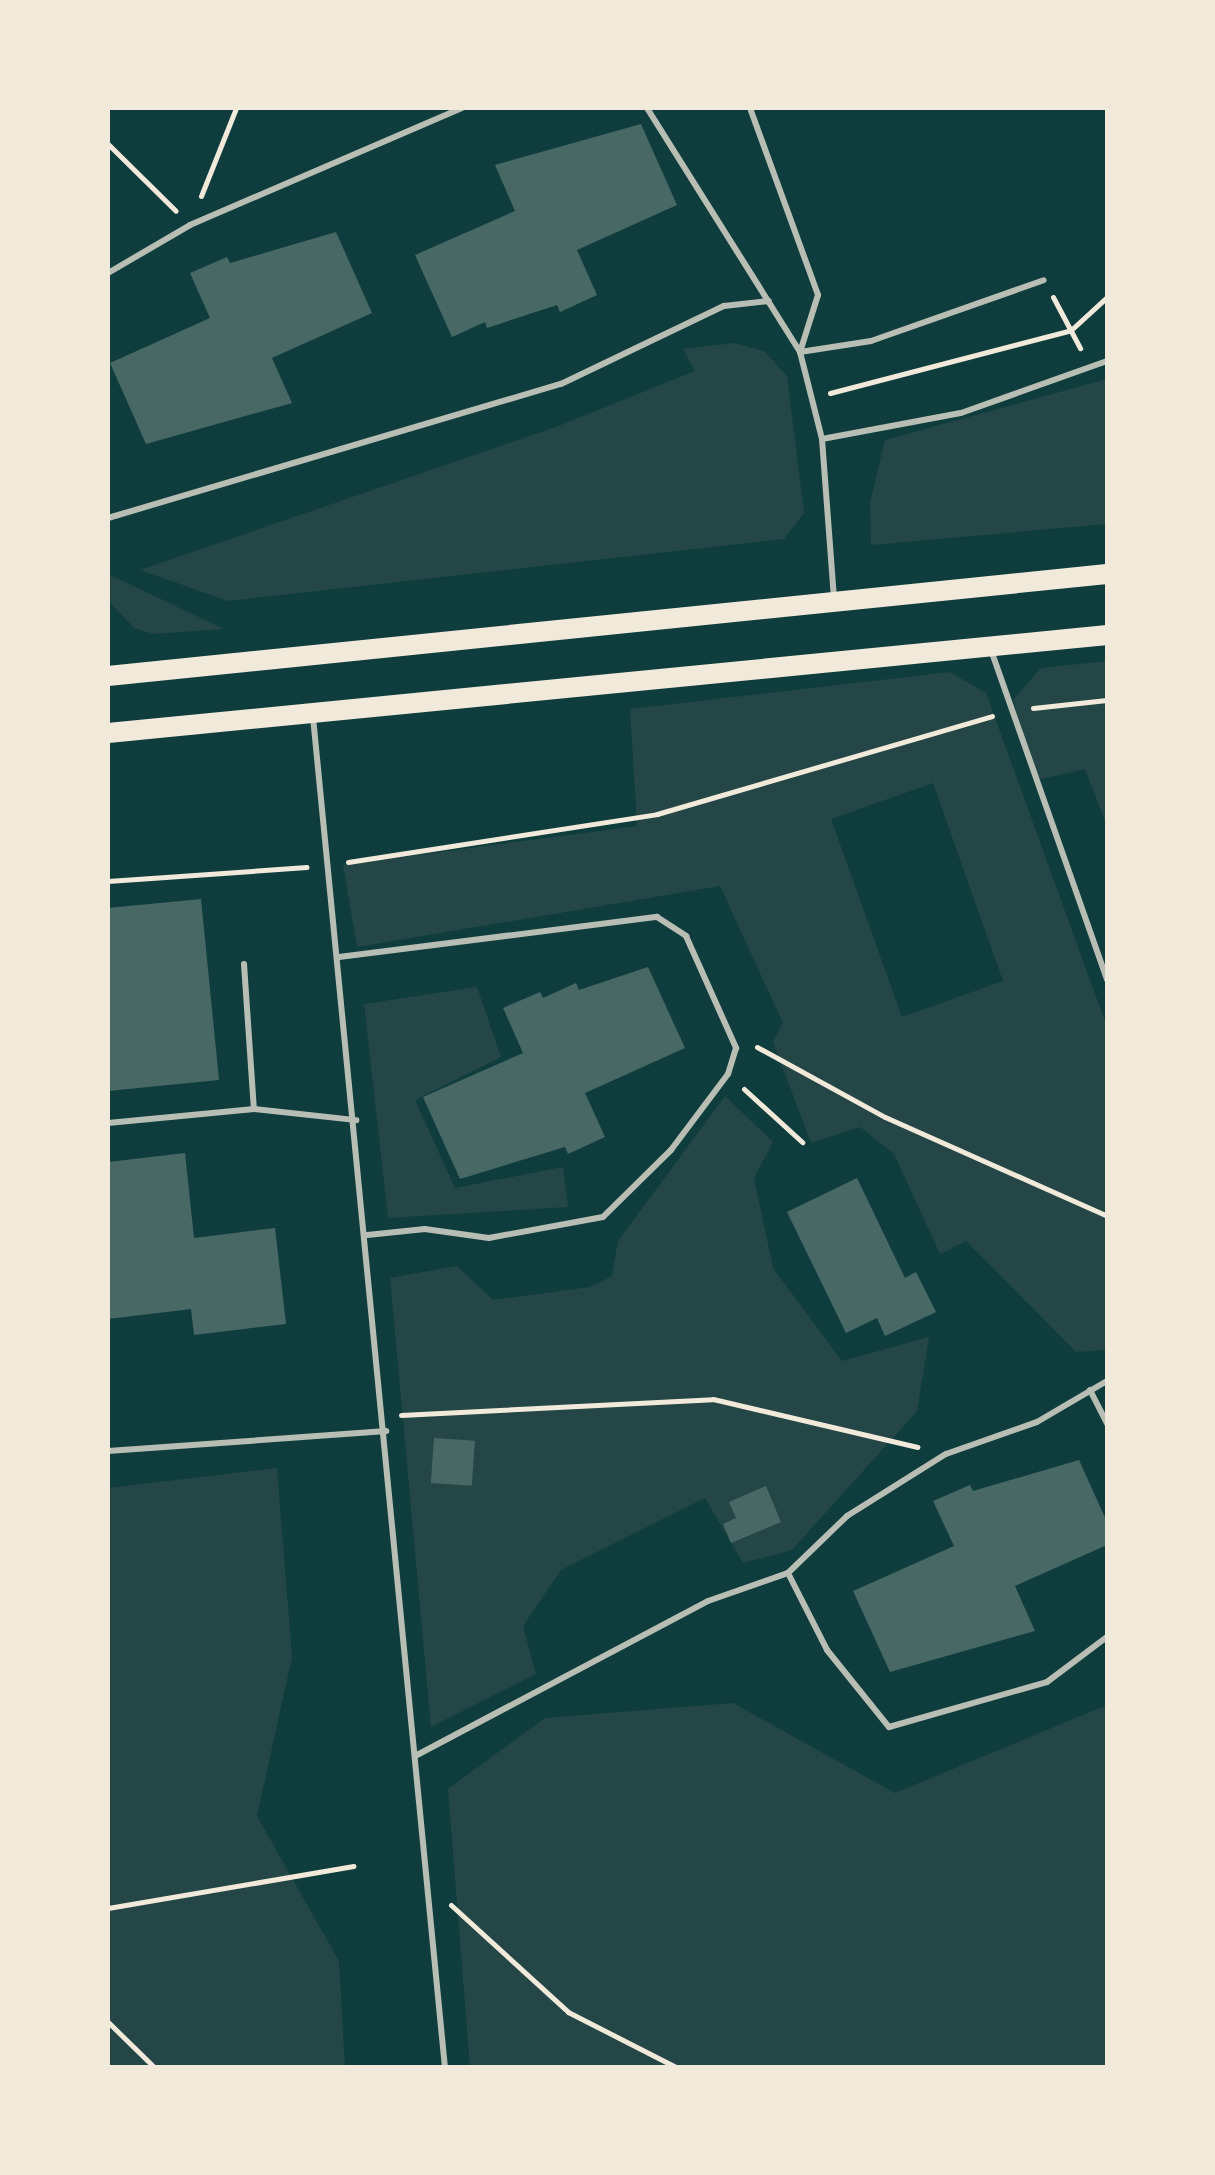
<!DOCTYPE html>
<html>
<head>
<meta charset="utf-8">
<style>
  body { margin:0 }
  #map { position:relative; width:1215px; height:2175px; overflow:hidden; background:#0f3d3e; font-family:Bitter,serif }
  div>[style] { position:absolute }
  .green>* { inset:0; background:#244646 }
  .building>* { inset:0; background:#486865; transform-origin:0 0 }
  .path>* { height:5px; margin:-2.5px; padding:0 2.5px; transform-origin:2.5px; border-radius:2.5px; background:#f1e9da }
  .service>* { height:6px; margin:-3px; padding:0 3px; transform-origin:3px; border-radius:3px; background:#b8beb3 }
  .primary>* { height:20px; margin:-10px; padding:0 10px; transform-origin:10px; border-radius:10px; background:#f1e9da }
  span { translate:-50% -50%; white-space:nowrap; text-align:center; line-height:1.15; -webkit-text-stroke:8px #f1e9da; paint-order:stroke }
  .frame { position:absolute; inset:0; border:110px solid #f1e9da; pointer-events:none }
</style>
</head>
<body>
<div id="map">
  <div class="green">
    <div style="clip-path:polygon(735px 343px,764px 351px,787px 376px,804px 513px,784px 539px,228px 601px,140px 570px,556px 427px,695px 371px,683px 349px)"></div>
    <div style="clip-path:polygon(1107px 379px,1107px 524px,871px 545px,870px 503px,885px 440px)"></div>
    <div style="clip-path:polygon(108px 574px,224px 629px,153px 634px,134px 628px,108px 600px)"></div>
    <div style="clip-path:polygon(1107px 661px,1107px 826px,1085px 769px,1037px 780px,1013px 700px,1041px 668px)"></div>
    <div style="clip-path:polygon(evenodd,950px 672px,986px 693px,1107px 1027px,1107px 1350px,1076px 1352px,966px 1241px,940px 1254px,894px 1154px,860px 1127px,811px 1143px,773px 1042px,783px 1023px,720px 886px,357px 947px,343px 865px,637px 826px,630px 709px,950px 672px,933px 783px,1003px 981px,902px 1017px,831px 819px,933px 783px)"></div>
    <div style="clip-path:polygon(477px 987px,501px 1057px,415px 1100px,455px 1188px,563px 1167px,568px 1207px,388px 1218px,364px 1004px)"></div>
    <div style="clip-path:polygon(725px 1096px,773px 1142px,754px 1178px,773px 1268px,842px 1361px,929px 1337px,917px 1411px,792px 1550px,743px 1563px,705px 1498px,561px 1570px,523px 1626px,536px 1674px,431px 1727px,390px 1278px,457px 1266px,493px 1300px,590px 1287px,612px 1276px,618px 1241px)"></div>
    <div style="clip-path:polygon(277px 1468px,292px 1657px,257px 1816px,339px 1961px,345px 2067px,108px 2067px,108px 1488px)"></div>
    <div style="clip-path:polygon(733px 1703px,895px 1793px,1107px 1705px,1107px 2067px,470px 2067px,448px 1789px,545px 1718px)"></div>
  </div>
  <div class="building">
    <div style="clip-path:polygon(641px 124px,677px 205px,577px 250px,597px 295px,560px 312px,557px 305px,487px 328px,485px 322px,452px 337px,415px 255px,515px 211px,495px 165px)"></div>
    <div style="clip-path:polygon(336px 232px,372px 313px,272px 358px,292px 403px,146px 444px,110px 363px,210px 318px,190px 273px,227px 257px,230px 263px)"></div>
    <div style="clip-path:polygon(201px 899px,219px 1080px,108px 1091px,108px 908px)"></div>
    <div style="clip-path:polygon(648px 967px,685px 1048px,585px 1093px,605px 1137px,568px 1154px,565px 1147px,460px 1179px,423px 1097px,523px 1053px,503px 1008px,540px 992px,543px 998px,576px 983px,579px 990px)"></div>
    <div style="clip-path:polygon(185px 1153px,194px 1238px,275px 1228px,286px 1324px,194px 1335px,191px 1309px,108px 1319px,108px 1162px)"></div>
    <div style="clip-path:polygon(857px 1178px,905px 1278px,916px 1272px,936px 1312px,885px 1336px,877px 1318px,846px 1333px,787px 1212px)"></div>
    <div style="left:434px;top:1438px;width:41px;height:45px;rotate:4deg"></div>
    <div style="clip-path:polygon(1079px 1460px,1107px 1522px,1107px 1545px,1015px 1586px,1035px 1631px,890px 1672px,853px 1591px,954px 1546px,933px 1501px,970px 1485px,973px 1491px)"></div>
    <div style="clip-path:polygon(766px 1486px,781px 1522px,731px 1543px,723px 1524px,736px 1518px,729px 1502px)"></div>
  </div>
  <div class="path">
    <div style="left:108px;top:144px;width:95px;rotate:44.6deg"></div>
    <div style="left:201px;top:196px;width:95px;rotate:-68.3deg"></div>
    <div style="left:1053px;top:297px;width:58px;rotate:62.1deg"></div>
    <div style="left:830px;top:393px;width:249px;rotate:-14.6deg"></div>
    <div style="left:1071px;top:330px;width:49px;rotate:-42.5deg"></div>
    <div style="left:1033px;top:708px;width:74px;rotate:-6.2deg"></div>
    <div style="left:348px;top:862px;width:313px;rotate:-8.8deg"></div>
    <div style="left:657px;top:814px;width:349px;rotate:-16.3deg"></div>
    <div style="left:108px;top:881px;width:199px;rotate:-4deg"></div>
    <div style="left:757px;top:1047px;width:146px;rotate:28.7deg"></div>
    <div style="left:885px;top:1117px;width:243px;rotate:24deg"></div>
    <div style="left:744px;top:1089px;width:79px;rotate:42.4deg"></div>
    <div style="left:401px;top:1415px;width:312px;rotate:-2.9deg"></div>
    <div style="left:713px;top:1399px;width:210px;rotate:13.2deg"></div>
    <div style="left:451px;top:1905px;width:159px;rotate:42.4deg"></div>
    <div style="left:568px;top:2012px;width:121px;rotate:27deg"></div>
    <div style="left:108px;top:1908px;width:249px;rotate:-9.7deg"></div>
    <div style="left:108px;top:2022px;width:64px;rotate:44.4deg"></div>
  </div>
  <div class="service">
    <div style="left:647px;top:108px;width:288px;rotate:57.9deg"></div>
    <div style="left:800px;top:352px;width:90px;rotate:75.8deg"></div>
    <div style="left:822px;top:439px;width:158px;rotate:85.7deg"></div>
    <div style="left:750px;top:108px;width:199px;rotate:70deg"></div>
    <div style="left:818px;top:295px;width:60px;rotate:107.5deg"></div>
    <div style="left:800px;top:352px;width:72px;rotate:-8.8deg"></div>
    <div style="left:871px;top:341px;width:183px;rotate:-19.4deg"></div>
    <div style="left:108px;top:273px;width:95px;rotate:-30.3deg"></div>
    <div style="left:190px;top:225px;width:296px;rotate:-23.3deg"></div>
    <div style="left:822px;top:439px;width:141px;rotate:-10.6deg"></div>
    <div style="left:961px;top:413px;width:155px;rotate:-19.6deg"></div>
    <div style="left:108px;top:518px;width:472px;rotate:-16.5deg"></div>
    <div style="left:561px;top:384px;width:181px;rotate:-25.6deg"></div>
    <div style="left:724px;top:306px;width:45px;rotate:-6.3deg"></div>
    <div style="left:991px;top:650px;width:350px;rotate:70.6deg"></div>
    <div style="left:313px;top:717px;width:1356px;rotate:84.42deg"></div>
    <div style="left:339px;top:957px;width:321px;rotate:-7.2deg"></div>
    <div style="left:657px;top:917px;width:35px;rotate:33deg"></div>
    <div style="left:686px;top:936px;width:123px;rotate:65.9deg"></div>
    <div style="left:736px;top:1048px;width:27px;rotate:107deg"></div>
    <div style="left:728px;top:1074px;width:95px;rotate:126.9deg"></div>
    <div style="left:671px;top:1150px;width:95px;rotate:135.4deg"></div>
    <div style="left:603px;top:1217px;width:116px;rotate:169.6deg"></div>
    <div style="left:489px;top:1238px;width:65px;rotate:-172deg"></div>
    <div style="left:425px;top:1229px;width:58px;rotate:174.1deg"></div>
    <div style="left:244px;top:964px;width:145px;rotate:86.1deg"></div>
    <div style="left:108px;top:1123px;width:147px;rotate:-5.5deg"></div>
    <div style="left:254px;top:1109px;width:103px;rotate:6.2deg"></div>
    <div style="left:1090px;top:1390px;width:38px;rotate:63deg"></div>
    <div style="left:108px;top:1451px;width:279px;rotate:-4.1deg"></div>
    <div style="left:788px;top:1573px;width:86px;rotate:63.1deg"></div>
    <div style="left:827px;top:1650px;width:99px;rotate:51.2deg"></div>
    <div style="left:889px;top:1727px;width:164px;rotate:-15.9deg"></div>
    <div style="left:1047px;top:1682px;width:75px;rotate:-36.9deg"></div>
    <div style="left:417px;top:1755px;width:329px;rotate:-27.9deg"></div>
    <div style="left:708px;top:1601px;width:85px;rotate:-19.3deg"></div>
    <div style="left:788px;top:1573px;width:82px;rotate:-44deg"></div>
    <div style="left:847px;top:1516px;width:117px;rotate:-32.1deg"></div>
    <div style="left:946px;top:1454px;width:96px;rotate:-19.4deg"></div>
    <div style="left:1037px;top:1422px;width:81px;rotate:-30.4deg"></div>
  </div>
  <div class="primary">
    <div style="left:108px;top:676px;width:1004px;rotate:-5.83deg"></div>
    <div style="left:108px;top:733px;width:1004px;rotate:-5.6deg"></div>
  </div>
  <div class="frame"></div>
</div>
</body>
</html>
